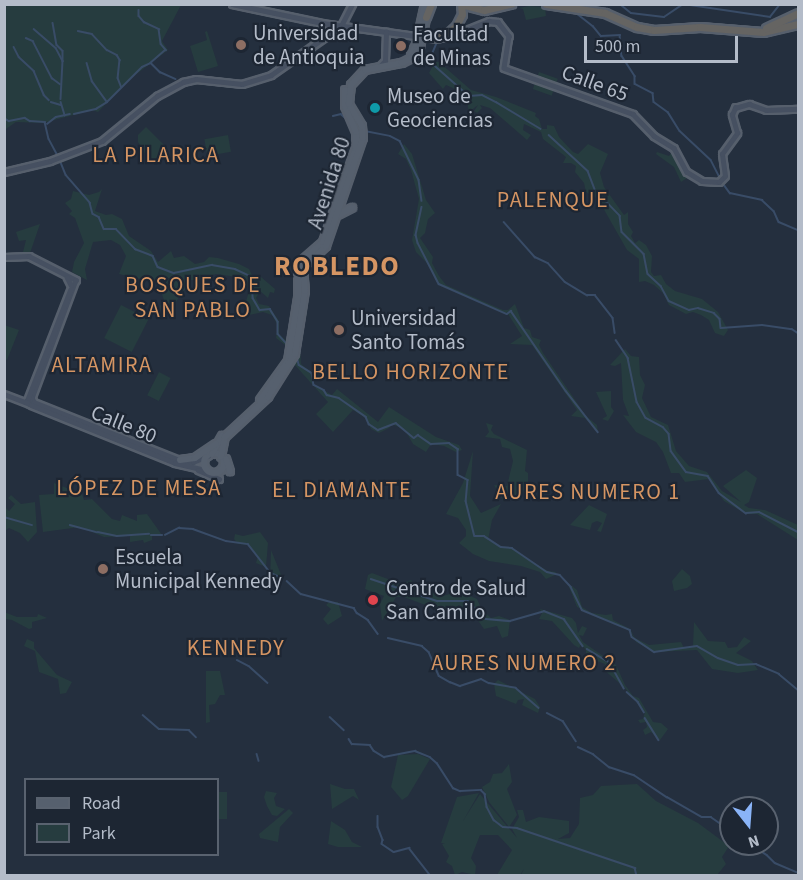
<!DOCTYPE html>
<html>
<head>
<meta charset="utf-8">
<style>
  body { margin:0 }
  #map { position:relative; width:803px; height:880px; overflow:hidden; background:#242f3e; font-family:"Source Sans 3",sans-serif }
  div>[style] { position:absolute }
  .green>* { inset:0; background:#263c3f; transform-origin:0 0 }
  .stream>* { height:1.5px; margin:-0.75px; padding:0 0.75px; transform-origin:0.75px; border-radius:0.75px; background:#394c67 }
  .roads { filter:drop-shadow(2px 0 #565f6c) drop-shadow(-2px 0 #565f6c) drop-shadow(0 2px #565f6c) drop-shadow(0 -2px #565f6c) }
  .secondary>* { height:4.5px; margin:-2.25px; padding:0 2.25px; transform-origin:2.25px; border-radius:2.25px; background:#465061 }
  .primary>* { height:6px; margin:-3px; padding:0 3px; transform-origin:3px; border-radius:3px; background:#56606e }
  .primary>.ring { margin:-3px; padding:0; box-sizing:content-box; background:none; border:6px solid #56606e; border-radius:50% }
  .trunk>* { height:7px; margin:-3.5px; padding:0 3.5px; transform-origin:3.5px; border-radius:3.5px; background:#656462 }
  .dots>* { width:16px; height:16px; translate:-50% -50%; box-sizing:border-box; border:3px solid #1d2633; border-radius:50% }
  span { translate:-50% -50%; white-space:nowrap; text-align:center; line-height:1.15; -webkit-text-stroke:4.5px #1d2633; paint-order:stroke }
  .poi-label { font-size:21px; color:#b4bcc9 }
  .left { translate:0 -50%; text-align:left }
  .street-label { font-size:21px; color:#b4bcc9 }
  .neighbourhood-label { font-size:22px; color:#d59563; letter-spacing:1.5px }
  .district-label { font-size:27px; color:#d59563; font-weight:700; letter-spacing:1.5px }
  .frame { position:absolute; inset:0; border:6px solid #b4bcc9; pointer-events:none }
  .legend { position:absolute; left:24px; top:778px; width:195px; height:78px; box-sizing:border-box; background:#1d2633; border:2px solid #59626f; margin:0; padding:8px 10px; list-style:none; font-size:18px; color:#b4bcc9 }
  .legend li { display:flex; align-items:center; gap:12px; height:30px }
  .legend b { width:30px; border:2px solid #59626f }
  .north { position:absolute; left:719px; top:796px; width:60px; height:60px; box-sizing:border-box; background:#1d2633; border:2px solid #59626f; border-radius:50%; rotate:163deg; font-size:16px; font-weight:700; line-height:24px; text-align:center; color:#b4bcc9 }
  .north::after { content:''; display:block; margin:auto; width:21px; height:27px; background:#8ab4f8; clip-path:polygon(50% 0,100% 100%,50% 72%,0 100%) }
  .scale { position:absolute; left:584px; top:36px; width:154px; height:27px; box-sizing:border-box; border:3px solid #b4bcc9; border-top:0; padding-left:8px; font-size:18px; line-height:21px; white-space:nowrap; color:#b4bcc9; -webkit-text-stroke:4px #1d2633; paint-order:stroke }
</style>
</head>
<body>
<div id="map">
  <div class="green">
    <div style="clip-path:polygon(4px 5px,5px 4px,181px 5px,162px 41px,168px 50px,130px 79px,98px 112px,92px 110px,43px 123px,16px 122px,6px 129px)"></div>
    <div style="clip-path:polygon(529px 6px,545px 7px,546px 16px,526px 20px,523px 9px,519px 8px)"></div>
    <div style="clip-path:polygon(207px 31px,218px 66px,198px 72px,190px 46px,207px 40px,205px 32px)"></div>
    <div style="clip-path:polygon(435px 62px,439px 62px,471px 90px,496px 97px,536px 113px,535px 116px,539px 119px,542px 129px,547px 129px,547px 125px,554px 126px,559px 137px,573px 152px,578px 154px,588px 144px,608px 154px,600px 173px,604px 187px,624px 215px,628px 212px,628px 224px,633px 232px,631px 236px,635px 243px,639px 240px,646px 245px,652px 256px,651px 272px,654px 276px,661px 275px,666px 284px,675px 291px,702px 299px,718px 312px,728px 330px,724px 336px,715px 333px,709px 320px,701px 315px,693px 312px,686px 314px,669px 305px,663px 293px,654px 285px,645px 281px,639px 282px,639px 259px,627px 250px,598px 199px,586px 192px,584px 183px,575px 172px,576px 166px,571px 163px,563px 163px,566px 157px,543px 139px,541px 132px,524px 124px,523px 130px,531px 135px,527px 140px,490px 108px,480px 105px,482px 108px,477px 113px,474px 111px,478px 105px,469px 112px,467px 101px,453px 88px,446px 85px,443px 89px,429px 73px)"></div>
    <div style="left:539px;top:72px;width:20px;height:18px;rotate:20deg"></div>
    <div style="clip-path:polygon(146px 127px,164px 145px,160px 161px,149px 160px,138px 142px,138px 135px)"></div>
    <div style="left:228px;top:135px;width:17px;height:24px;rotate:80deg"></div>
    <div style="clip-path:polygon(404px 144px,412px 154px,426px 200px,435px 213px,428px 219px,425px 233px,420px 238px,433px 257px,432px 263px,439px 276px,446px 285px,503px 310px,508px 310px,515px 304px,524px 328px,530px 330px,532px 337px,541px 340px,539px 345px,543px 353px,586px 416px,597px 425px,598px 432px,585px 418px,571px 416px,577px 410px,532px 345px,510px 344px,522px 336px,508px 314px,439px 284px,426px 262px,416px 252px,412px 240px,419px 199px,411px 170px,406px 159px,398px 154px)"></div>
    <div style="clip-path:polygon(657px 152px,669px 156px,671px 153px,674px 155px,687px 178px,681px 182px,674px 167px,656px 154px)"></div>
    <div style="clip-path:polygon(102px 189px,95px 211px,106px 215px,112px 214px,122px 219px,129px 236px,151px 251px,158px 262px,171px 251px,174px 258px,184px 256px,195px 264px,204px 262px,209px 257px,218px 258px,239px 264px,249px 269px,252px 275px,261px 277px,275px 289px,274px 293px,270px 292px,268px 298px,260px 291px,256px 298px,259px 304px,269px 306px,279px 321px,279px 334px,289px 343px,289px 348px,276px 338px,278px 326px,272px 315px,263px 312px,249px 315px,245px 305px,249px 291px,244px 278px,216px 274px,199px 280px,191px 280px,190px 287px,183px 291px,176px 302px,161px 311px,160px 306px,164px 300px,158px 283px,119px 274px,126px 256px,120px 245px,111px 240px,93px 242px,85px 269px,87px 280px,72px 272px,74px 262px,84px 243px,75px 218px,69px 214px,72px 211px,65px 203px,71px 199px,73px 191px,89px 195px,99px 192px)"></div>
    <div style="clip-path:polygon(40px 224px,30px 253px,23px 252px,26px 240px,19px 241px,16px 232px)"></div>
    <div style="left:121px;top:305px;width:31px;height:37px;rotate:27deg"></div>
    <div style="clip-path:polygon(4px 325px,19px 330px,7px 360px,5px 359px)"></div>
    <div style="clip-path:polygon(300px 347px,301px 364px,312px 373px,314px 385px,332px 395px,337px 389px,378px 422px,389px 407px,436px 437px,459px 445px,462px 450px,456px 452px,444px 446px,431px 444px,426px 452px,413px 444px,405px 430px,392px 424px,389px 428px,379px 433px,371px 429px,366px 418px,353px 410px,333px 432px,316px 414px,328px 402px,294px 364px)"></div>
    <div style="clip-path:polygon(625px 349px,631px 356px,639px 357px,640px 375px,645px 385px,642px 398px,651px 417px,668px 425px,676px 451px,689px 466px,707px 472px,722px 491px,741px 502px,723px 486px,746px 470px,757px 478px,749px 502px,744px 505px,749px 508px,765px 510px,798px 525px,798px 540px,757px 514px,746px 514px,724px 501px,709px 479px,685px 482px,679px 473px,671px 473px,663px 452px,656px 442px,636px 432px,623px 415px,629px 416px,623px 400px,621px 363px,615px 366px,610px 365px)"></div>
    <div style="left:159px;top:372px;width:13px;height:26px;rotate:27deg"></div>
    <div style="clip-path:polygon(611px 391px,611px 407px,614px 411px,608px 421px,602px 419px,607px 416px,596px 392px)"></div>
    <div style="clip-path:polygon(486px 423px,493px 425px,491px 430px,494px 434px,527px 450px,525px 471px,528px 473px,528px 482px,521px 496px,507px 494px,504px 502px,494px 485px,507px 486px,513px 461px,510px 449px,502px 447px,500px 439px,485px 437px,489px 432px)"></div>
    <div style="clip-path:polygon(473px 451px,470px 496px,481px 513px,501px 504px,492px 520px,488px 540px,501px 547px,512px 548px,522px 556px,548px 571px,556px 572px,555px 575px,546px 579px,540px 572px,521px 566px,489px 561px,473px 554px,459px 543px,466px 536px,466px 530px,458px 518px,446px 514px,463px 483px)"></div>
    <div style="clip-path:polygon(54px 483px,82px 494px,84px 500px,92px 499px,112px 519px,120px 521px,122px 515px,137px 521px,137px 515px,147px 514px,162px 535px,152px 536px,152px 540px,144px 543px,143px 540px,130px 542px,130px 536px,104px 537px,80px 527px,43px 532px,39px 495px,54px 494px)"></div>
    <div style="clip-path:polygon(11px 495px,21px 504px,35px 502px,37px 532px,28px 542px,20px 533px,9px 528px,5px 531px,5px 507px,9px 511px,15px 504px,8px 498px)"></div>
    <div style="clip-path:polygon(589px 505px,607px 514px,601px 532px,597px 531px,602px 523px,597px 521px,592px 523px,590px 530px,570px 525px)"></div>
    <div style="clip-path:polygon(260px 532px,268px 543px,266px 567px,256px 563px,258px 556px,249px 545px,238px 544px,234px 539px,235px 534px,243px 536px)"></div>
    <div style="clip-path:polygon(271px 550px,282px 577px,280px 581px,270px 583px)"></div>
    <div style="clip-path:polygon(682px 569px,690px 576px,692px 584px,687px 588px,674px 591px,672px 581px)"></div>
    <div style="clip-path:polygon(372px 573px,401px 584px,411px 580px,418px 588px,424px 585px,439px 597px,460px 591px,466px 594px,477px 599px,482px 610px,491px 618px,499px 616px,510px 620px,508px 636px,502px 638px,497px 626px,484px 629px,472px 612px,459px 605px,454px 609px,439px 610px,404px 597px,396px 597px,382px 621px,380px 604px,384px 596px,365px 589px,368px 575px)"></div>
    <div style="clip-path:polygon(572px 586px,577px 590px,582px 607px,592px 613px,606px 615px,612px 614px,613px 620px,630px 629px,635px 638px,649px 645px,681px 642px,684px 648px,693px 646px,694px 622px,708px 641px,725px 642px,728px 648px,737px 647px,744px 637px,751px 641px,736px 653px,752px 661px,758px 670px,738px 673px,712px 669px,697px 650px,654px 652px,636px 642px,630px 630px,577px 607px,569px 587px)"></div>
    <div style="clip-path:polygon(329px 602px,338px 602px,342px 616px,328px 625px,323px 619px,331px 609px,326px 605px)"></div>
    <div style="clip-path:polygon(540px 609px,572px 618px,576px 623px,578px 633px,582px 626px,587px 628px,583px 636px,579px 635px,583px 642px,616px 665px,625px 685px,633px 696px,639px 698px,653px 722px,661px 723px,668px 729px,660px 740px,651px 732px,645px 735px,643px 730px,647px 727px,646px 722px,640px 723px,638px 720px,643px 719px,645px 712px,625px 688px,603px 669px,605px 664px,586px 657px,586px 650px,581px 644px,579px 648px,574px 645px,552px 621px,539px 619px,542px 613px)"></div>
    <div style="clip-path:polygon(4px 612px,17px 617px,37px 617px,38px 614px,47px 618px,32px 622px,32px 628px,29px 629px,12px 620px,5px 619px)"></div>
    <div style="clip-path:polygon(27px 639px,34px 642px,34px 648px,57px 675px,72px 682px,66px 693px,60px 694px,58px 679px,39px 672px,35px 651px,24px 646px)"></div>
    <div style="clip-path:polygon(206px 671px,220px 671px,225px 695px,220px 695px,215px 704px,209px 705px,210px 722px,206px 723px)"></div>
    <div style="clip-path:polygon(498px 680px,535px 699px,540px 707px,538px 713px,522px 705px,524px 699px,518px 700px,516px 704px,496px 696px,494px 684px)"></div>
    <div style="clip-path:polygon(418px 754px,430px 759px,408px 796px,402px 800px,391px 787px,398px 755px)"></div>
    <div style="clip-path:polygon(509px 764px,512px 782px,507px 789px,517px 815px,509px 827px,489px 802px,482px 787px,490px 782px,493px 774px,502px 773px)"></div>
    <div style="clip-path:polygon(330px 784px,345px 789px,354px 789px,359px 800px,353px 796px,332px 809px)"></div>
    <div style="clip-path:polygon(637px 784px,656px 801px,698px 823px,729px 846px,722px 857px,726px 864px,717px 875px,521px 875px,524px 869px,520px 875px,497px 875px,512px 850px,498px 835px,480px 835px,471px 858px,476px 866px,475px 875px,462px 872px,455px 875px,452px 866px,446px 862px,449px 856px,442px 844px,445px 843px,441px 843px,457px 797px,479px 793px,463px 821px,480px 794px,517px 838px,512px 829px,519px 817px,517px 810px,523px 810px,526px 822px,539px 817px,569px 821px,569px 833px,558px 839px,570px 838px,579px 824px,580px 798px,593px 795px,601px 786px)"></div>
    <div style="clip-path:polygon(266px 791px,277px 793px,274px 798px,276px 806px,285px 809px,277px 816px,272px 815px,267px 806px,264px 797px)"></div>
    <div style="left:218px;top:792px;width:9px;height:27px"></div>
    <div style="clip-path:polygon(289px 809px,293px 813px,280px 827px,278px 842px,260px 838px,259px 834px)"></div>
    <div style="clip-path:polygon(331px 821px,345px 830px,352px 842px,362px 847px,338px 847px,328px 844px)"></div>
  </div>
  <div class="stream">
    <div style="left:620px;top:4px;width:14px;rotate:39deg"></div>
    <div style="left:631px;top:13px;width:33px;rotate:7deg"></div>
    <div style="left:664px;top:17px;width:22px;rotate:-34deg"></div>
    <div style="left:682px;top:5px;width:8px"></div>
    <div style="left:690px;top:5px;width:81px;rotate:8.5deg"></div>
    <div style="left:770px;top:17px;width:16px;rotate:-52deg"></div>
    <div style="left:139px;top:10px;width:6px;rotate:90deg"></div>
    <div style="left:139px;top:16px;width:8px;rotate:50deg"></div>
    <div style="left:144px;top:22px;width:17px;rotate:25deg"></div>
    <div style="left:159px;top:29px;width:15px;rotate:82deg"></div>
    <div style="left:161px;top:44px;width:8px;rotate:50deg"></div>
    <div style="left:166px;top:50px;width:20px;rotate:139deg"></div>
    <div style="left:575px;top:12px;width:23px;rotate:38deg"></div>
    <div style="left:593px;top:26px;width:13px;rotate:51deg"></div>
    <div style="left:601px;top:36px;width:19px;rotate:-3deg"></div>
    <div style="left:620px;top:35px;width:21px;rotate:85deg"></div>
    <div style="left:622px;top:56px;width:24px;rotate:57deg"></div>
    <div style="left:635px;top:76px;width:8px;rotate:90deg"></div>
    <div style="left:635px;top:84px;width:20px;rotate:27deg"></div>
    <div style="left:653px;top:93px;width:9px;rotate:84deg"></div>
    <div style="left:654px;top:102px;width:17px;rotate:36deg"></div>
    <div style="left:668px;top:112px;width:22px;rotate:58deg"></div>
    <div style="left:680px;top:131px;width:42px;rotate:43.1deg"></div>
    <div style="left:711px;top:160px;width:20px;rotate:63deg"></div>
    <div style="left:53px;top:23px;width:22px;rotate:80deg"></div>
    <div style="left:57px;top:45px;width:8px;rotate:45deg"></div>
    <div style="left:63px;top:51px;width:10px;rotate:90deg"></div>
    <div style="left:34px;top:29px;width:29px;rotate:41deg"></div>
    <div style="left:56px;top:48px;width:15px;rotate:62deg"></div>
    <div style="left:63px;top:61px;width:38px;rotate:93deg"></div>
    <div style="left:78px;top:31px;width:14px;rotate:12deg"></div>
    <div style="left:92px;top:34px;width:22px;rotate:47deg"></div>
    <div style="left:107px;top:50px;width:11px;rotate:27deg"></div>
    <div style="left:117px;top:55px;width:6px;rotate:59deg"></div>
    <div style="left:120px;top:60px;width:18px;rotate:96deg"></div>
    <div style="left:118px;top:78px;width:9px;rotate:69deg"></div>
    <div style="left:26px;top:38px;width:8px;rotate:23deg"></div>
    <div style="left:33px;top:41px;width:42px;rotate:62.8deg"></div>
    <div style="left:52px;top:78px;width:10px;rotate:37deg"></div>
    <div style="left:438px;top:41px;width:13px;rotate:113deg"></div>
    <div style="left:433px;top:53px;width:11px;rotate:90deg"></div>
    <div style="left:433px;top:64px;width:48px;rotate:41.6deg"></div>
    <div style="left:469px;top:96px;width:13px;rotate:-4deg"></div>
    <div style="left:482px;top:95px;width:16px;rotate:27deg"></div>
    <div style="left:496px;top:102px;width:52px;rotate:31deg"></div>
    <div style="left:14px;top:47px;width:11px;rotate:63deg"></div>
    <div style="left:19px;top:57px;width:21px;rotate:43deg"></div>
    <div style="left:34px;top:71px;width:26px;rotate:67deg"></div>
    <div style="left:44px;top:95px;width:7px;rotate:45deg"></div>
    <div style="left:87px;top:63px;width:19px;rotate:74deg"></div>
    <div style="left:92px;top:81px;width:26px;rotate:54deg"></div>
    <div style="left:51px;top:102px;width:10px;rotate:17deg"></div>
    <div style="left:61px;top:102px;width:14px;rotate:73deg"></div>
    <div style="left:74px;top:114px;width:23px;rotate:-13deg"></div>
    <div style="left:96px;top:109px;width:13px;rotate:-32deg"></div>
    <div style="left:107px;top:102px;width:49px;rotate:-45deg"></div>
    <div style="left:142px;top:67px;width:10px;rotate:-24deg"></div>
    <div style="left:151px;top:63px;width:13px;rotate:45deg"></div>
    <div style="left:160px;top:72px;width:17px;rotate:24deg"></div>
    <div style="left:333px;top:116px;width:8px;rotate:-14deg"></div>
    <div style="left:341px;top:114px;width:9px;rotate:41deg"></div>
    <div style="left:4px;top:118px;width:6px;rotate:31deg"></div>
    <div style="left:9px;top:121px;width:16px;rotate:-11deg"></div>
    <div style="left:25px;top:118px;width:6px;rotate:31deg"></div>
    <div style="left:30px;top:121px;width:15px;rotate:4deg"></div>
    <div style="left:45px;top:122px;width:17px;rotate:77deg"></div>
    <div style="left:49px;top:139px;width:19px;rotate:62deg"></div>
    <div style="left:47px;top:124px;width:11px;rotate:-38deg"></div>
    <div style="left:56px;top:117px;width:14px;rotate:-12deg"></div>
    <div style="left:365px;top:131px;width:25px;rotate:11deg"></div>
    <div style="left:390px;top:136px;width:11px;rotate:27deg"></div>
    <div style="left:400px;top:141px;width:43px;rotate:64deg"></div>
    <div style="left:419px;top:180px;width:21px;rotate:82deg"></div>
    <div style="left:549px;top:135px;width:53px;rotate:42.7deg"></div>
    <div style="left:588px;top:171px;width:19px;rotate:69deg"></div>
    <div style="left:60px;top:160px;width:16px;rotate:68deg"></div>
    <div style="left:66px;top:175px;width:37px;rotate:49deg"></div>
    <div style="left:90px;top:203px;width:11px;rotate:75deg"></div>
    <div style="left:93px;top:214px;width:7px;rotate:27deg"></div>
    <div style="left:99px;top:217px;width:13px;rotate:67deg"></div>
    <div style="left:104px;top:229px;width:12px"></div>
    <div style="left:116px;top:229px;width:28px;rotate:46deg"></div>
    <div style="left:135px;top:249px;width:19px;rotate:21deg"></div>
    <div style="left:153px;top:256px;width:12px;rotate:66deg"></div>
    <div style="left:158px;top:267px;width:17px;rotate:21deg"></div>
    <div style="left:174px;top:273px;width:39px;rotate:-12deg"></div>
    <div style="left:212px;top:265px;width:23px;rotate:10deg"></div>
    <div style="left:235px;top:269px;width:19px;rotate:25deg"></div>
    <div style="left:252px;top:277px;width:21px;rotate:87deg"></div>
    <div style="left:253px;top:298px;width:14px;rotate:60deg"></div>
    <div style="left:260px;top:310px;width:10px;rotate:-6deg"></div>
    <div style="left:270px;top:309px;width:15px;rotate:58deg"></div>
    <div style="left:278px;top:322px;width:12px;rotate:90deg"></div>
    <div style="left:278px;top:334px;width:13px;rotate:48deg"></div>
    <div style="left:722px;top:182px;width:14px;rotate:54deg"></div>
    <div style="left:730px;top:193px;width:33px;rotate:12deg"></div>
    <div style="left:762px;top:200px;width:16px;rotate:43deg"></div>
    <div style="left:774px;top:211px;width:12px;rotate:66deg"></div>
    <div style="left:779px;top:222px;width:21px;rotate:23deg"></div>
    <div style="left:600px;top:195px;width:29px;rotate:46deg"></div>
    <div style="left:620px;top:216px;width:16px;rotate:83deg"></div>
    <div style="left:622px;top:232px;width:31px;rotate:45deg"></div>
    <div style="left:644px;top:254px;width:20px;rotate:79deg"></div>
    <div style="left:648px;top:274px;width:18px;rotate:43deg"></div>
    <div style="left:661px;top:286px;width:17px;rotate:62deg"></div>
    <div style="left:669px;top:301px;width:22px;rotate:24deg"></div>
    <div style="left:689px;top:310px;width:9px;rotate:-13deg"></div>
    <div style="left:698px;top:308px;width:17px;rotate:17deg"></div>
    <div style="left:714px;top:313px;width:8px;rotate:45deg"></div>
    <div style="left:720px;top:319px;width:9px;rotate:84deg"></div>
    <div style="left:721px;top:328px;width:41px;rotate:-4.2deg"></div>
    <div style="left:762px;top:325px;width:30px;rotate:8deg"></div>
    <div style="left:792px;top:329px;width:7px;rotate:34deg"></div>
    <div style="left:422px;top:207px;width:29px;rotate:102deg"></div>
    <div style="left:416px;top:235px;width:8px;rotate:76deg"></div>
    <div style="left:418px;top:243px;width:46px;rotate:62.9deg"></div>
    <div style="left:439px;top:284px;width:74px;rotate:23.8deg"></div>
    <div style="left:507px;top:314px;width:5px;rotate:-37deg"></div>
    <div style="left:511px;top:311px;width:97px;rotate:55.5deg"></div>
    <div style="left:566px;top:391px;width:52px;rotate:52deg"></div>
    <div style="left:504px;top:222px;width:47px;rotate:48.5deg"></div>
    <div style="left:535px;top:257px;width:14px;rotate:25deg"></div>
    <div style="left:548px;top:263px;width:25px;rotate:48deg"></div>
    <div style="left:565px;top:282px;width:26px;rotate:31deg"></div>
    <div style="left:587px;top:295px;width:8px"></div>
    <div style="left:595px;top:295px;width:29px;rotate:52deg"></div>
    <div style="left:613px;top:318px;width:15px;rotate:82deg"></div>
    <div style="left:616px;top:340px;width:22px;rotate:56deg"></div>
    <div style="left:628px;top:358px;width:45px;rotate:78.4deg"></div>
    <div style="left:637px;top:402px;width:18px;rotate:61deg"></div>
    <div style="left:646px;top:418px;width:19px;rotate:28deg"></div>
    <div style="left:663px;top:427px;width:9px;rotate:49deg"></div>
    <div style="left:669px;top:434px;width:17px;rotate:83deg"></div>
    <div style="left:671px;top:451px;width:26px;rotate:54deg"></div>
    <div style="left:686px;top:472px;width:22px;rotate:10deg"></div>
    <div style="left:708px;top:476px;width:20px;rotate:57deg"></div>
    <div style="left:719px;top:493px;width:34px;rotate:37deg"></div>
    <div style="left:746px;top:513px;width:13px;rotate:-4deg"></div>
    <div style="left:759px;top:512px;width:44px;rotate:27.1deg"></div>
    <div style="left:297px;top:356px;width:9px;rotate:77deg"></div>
    <div style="left:299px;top:365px;width:15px;rotate:32deg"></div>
    <div style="left:312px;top:373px;width:12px;rotate:81deg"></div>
    <div style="left:314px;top:385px;width:11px;rotate:27deg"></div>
    <div style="left:324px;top:390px;width:6px;rotate:59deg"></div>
    <div style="left:327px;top:395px;width:12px;rotate:14deg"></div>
    <div style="left:339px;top:398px;width:33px;rotate:35deg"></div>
    <div style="left:366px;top:417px;width:8px;rotate:67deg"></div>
    <div style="left:369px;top:424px;width:11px;rotate:34deg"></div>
    <div style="left:378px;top:430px;width:19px;rotate:-21deg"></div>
    <div style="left:396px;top:423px;width:23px;rotate:40deg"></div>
    <div style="left:414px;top:438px;width:5px;rotate:-37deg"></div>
    <div style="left:418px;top:435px;width:16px;rotate:35deg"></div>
    <div style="left:431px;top:444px;width:18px;rotate:-3deg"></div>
    <div style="left:449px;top:443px;width:11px;rotate:34deg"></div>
    <div style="left:458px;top:449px;width:26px;rotate:90deg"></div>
    <div style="left:458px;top:475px;width:11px;rotate:27deg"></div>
    <div style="left:468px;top:480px;width:21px;rotate:95deg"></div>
    <div style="left:466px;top:501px;width:36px;rotate:76deg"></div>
    <div style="left:475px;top:536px;width:9px"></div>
    <div style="left:484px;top:536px;width:20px;rotate:33deg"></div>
    <div style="left:501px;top:547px;width:11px;rotate:5deg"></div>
    <div style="left:512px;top:548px;width:42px;rotate:34.4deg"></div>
    <div style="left:547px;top:572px;width:13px;rotate:13deg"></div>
    <div style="left:560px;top:575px;width:16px;rotate:47deg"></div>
    <div style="left:571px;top:587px;width:25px;rotate:64deg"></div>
    <div style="left:582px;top:610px;width:52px;rotate:22.6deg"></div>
    <div style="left:630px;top:630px;width:7px;rotate:74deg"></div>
    <div style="left:632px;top:637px;width:27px;rotate:34deg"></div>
    <div style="left:654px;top:652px;width:43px;rotate:-7.9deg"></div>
    <div style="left:697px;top:646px;width:24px;rotate:30deg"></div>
    <div style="left:718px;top:658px;width:21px;rotate:19deg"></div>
    <div style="left:738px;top:665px;width:18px;rotate:-3deg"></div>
    <div style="left:756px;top:664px;width:25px;rotate:23deg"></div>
    <div style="left:779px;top:674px;width:25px;rotate:40deg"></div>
    <div style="left:4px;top:517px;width:29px;rotate:16deg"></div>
    <div style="left:70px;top:525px;width:28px;rotate:15deg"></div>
    <div style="left:98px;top:532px;width:19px;rotate:12deg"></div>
    <div style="left:117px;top:536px;width:32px;rotate:-4deg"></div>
    <div style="left:151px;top:535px;width:11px"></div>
    <div style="left:165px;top:535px;width:16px;rotate:-27deg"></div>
    <div style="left:179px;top:528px;width:14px;rotate:4deg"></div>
    <div style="left:193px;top:529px;width:35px;rotate:20deg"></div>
    <div style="left:226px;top:541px;width:22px;rotate:8deg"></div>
    <div style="left:248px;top:544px;width:37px;rotate:52deg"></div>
    <div style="left:271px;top:573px;width:12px;rotate:24deg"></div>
    <div style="left:371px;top:579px;width:70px;rotate:18.4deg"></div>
    <div style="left:437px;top:601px;width:31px"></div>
    <div style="left:468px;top:601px;width:25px;rotate:45deg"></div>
    <div style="left:486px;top:619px;width:24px;rotate:5deg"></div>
    <div style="left:510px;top:621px;width:35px;rotate:-16deg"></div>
    <div style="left:544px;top:611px;width:22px;rotate:22deg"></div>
    <div style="left:564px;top:619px;width:33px;rotate:55deg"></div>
    <div style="left:287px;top:581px;width:19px;rotate:43deg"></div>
    <div style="left:301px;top:594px;width:55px;rotate:14.8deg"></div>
    <div style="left:354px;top:608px;width:6px;rotate:59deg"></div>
    <div style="left:357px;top:613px;width:13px;rotate:32deg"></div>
    <div style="left:368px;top:620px;width:17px;rotate:54deg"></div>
    <div style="left:388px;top:638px;width:35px;rotate:13deg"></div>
    <div style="left:422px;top:646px;width:9px;rotate:41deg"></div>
    <div style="left:429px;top:652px;width:26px;rotate:67deg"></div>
    <div style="left:439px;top:676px;width:13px;rotate:29deg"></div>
    <div style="left:450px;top:682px;width:11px;rotate:22deg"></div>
    <div style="left:460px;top:686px;width:22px;rotate:-18deg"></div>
    <div style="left:481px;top:679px;width:9px;rotate:27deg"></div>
    <div style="left:489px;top:683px;width:27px;rotate:10deg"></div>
    <div style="left:516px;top:688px;width:30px;rotate:41deg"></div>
    <div style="left:587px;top:649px;width:27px;rotate:31deg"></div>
    <div style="left:610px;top:663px;width:29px;rotate:61deg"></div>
    <div style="left:237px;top:660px;width:13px;rotate:27deg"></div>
    <div style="left:249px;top:666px;width:25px;rotate:42deg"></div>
    <div style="left:627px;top:692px;width:15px;rotate:42deg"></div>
    <div style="left:638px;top:702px;width:12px;rotate:59deg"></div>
    <div style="left:547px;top:713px;width:18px;rotate:27deg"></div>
    <div style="left:563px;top:721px;width:24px;rotate:57deg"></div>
    <div style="left:143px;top:715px;width:21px;rotate:41deg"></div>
    <div style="left:159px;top:729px;width:30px;rotate:2deg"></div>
    <div style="left:189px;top:730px;width:10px;rotate:45deg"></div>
    <div style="left:330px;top:717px;width:19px;rotate:43deg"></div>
    <div style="left:645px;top:718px;width:26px;rotate:58deg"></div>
    <div style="left:349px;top:739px;width:6px;rotate:59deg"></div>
    <div style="left:352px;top:744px;width:18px;rotate:3deg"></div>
    <div style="left:370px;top:745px;width:7px;rotate:56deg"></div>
    <div style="left:374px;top:751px;width:12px;rotate:31deg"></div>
    <div style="left:384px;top:757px;width:32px;rotate:-11deg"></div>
    <div style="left:415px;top:751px;width:16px;rotate:22deg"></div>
    <div style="left:430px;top:757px;width:9px;rotate:41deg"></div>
    <div style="left:437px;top:763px;width:30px;rotate:57deg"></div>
    <div style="left:453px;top:788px;width:8px;rotate:23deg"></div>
    <div style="left:460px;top:791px;width:21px;rotate:-3deg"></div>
    <div style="left:481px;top:790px;width:6px;rotate:45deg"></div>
    <div style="left:485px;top:794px;width:13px;rotate:81deg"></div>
    <div style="left:487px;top:807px;width:15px;rotate:62deg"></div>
    <div style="left:494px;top:820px;width:11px;rotate:38deg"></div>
    <div style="left:503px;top:827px;width:14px;rotate:4deg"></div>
    <div style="left:517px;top:828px;width:125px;rotate:18.7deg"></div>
    <div style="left:635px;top:868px;width:8px;rotate:76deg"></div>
    <div style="left:578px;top:747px;width:17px;rotate:25deg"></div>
    <div style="left:593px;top:754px;width:21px;rotate:39deg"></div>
    <div style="left:609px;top:767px;width:26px;rotate:18deg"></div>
    <div style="left:634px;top:775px;width:40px;rotate:34deg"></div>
    <div style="left:667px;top:797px;width:40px;rotate:29.7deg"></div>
    <div style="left:702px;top:817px;width:9px"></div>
    <div style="left:711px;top:817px;width:24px;rotate:35deg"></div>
    <div style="left:257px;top:754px;width:7px;rotate:74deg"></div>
    <div style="left:378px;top:816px;width:11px;rotate:90deg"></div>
    <div style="left:378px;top:827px;width:14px;rotate:69deg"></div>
    <div style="left:383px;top:840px;width:4px;rotate:104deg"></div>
    <div style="left:382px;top:844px;width:14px;rotate:34deg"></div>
    <div style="left:394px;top:852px;width:16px;rotate:-15deg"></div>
    <div style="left:409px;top:848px;width:36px;rotate:52deg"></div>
    <div style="left:750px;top:844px;width:20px;rotate:33deg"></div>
    <div style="left:767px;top:855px;width:11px;rotate:45deg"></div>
    <div style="left:775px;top:863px;width:25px;rotate:23deg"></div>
  </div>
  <div class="roads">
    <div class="secondary">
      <div style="left:232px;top:4px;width:92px;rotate:11.9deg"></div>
      <div style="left:322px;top:23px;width:116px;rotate:7.9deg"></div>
      <div style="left:446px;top:38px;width:46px;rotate:-21.6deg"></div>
      <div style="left:489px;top:21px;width:9px;rotate:6deg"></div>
      <div style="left:498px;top:22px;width:18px;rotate:52deg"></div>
      <div style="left:509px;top:36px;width:32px;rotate:99deg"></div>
      <div style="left:504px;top:68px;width:137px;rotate:19.6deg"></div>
      <div style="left:633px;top:114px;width:30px;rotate:46deg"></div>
      <div style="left:654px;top:136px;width:23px;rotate:31deg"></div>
      <div style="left:674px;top:148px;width:27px;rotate:62deg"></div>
      <div style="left:687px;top:172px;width:17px;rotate:31deg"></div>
      <div style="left:702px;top:181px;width:17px;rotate:3deg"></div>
      <div style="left:719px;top:182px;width:8px;rotate:-45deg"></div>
      <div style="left:725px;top:176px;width:22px;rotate:-98deg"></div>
      <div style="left:722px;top:154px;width:26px;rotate:-54deg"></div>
      <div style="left:737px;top:133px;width:19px;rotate:-106deg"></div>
      <div style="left:732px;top:115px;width:8px;rotate:-67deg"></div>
      <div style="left:735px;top:108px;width:15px;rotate:-16deg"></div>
      <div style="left:749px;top:104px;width:18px;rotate:19deg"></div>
      <div style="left:766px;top:110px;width:32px;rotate:-2deg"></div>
      <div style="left:380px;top:66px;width:7px;rotate:-45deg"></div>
      <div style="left:385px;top:61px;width:29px;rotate:-88deg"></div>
      <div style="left:4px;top:172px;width:47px;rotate:-13.4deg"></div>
      <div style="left:50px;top:161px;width:56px;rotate:-21deg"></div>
      <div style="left:102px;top:141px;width:71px;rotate:-39.3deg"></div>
      <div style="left:157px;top:96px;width:30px;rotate:-28deg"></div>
      <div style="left:183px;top:82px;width:13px;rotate:-13deg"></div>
      <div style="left:196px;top:79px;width:46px;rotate:6.2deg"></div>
      <div style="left:242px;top:84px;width:30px;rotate:-17deg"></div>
      <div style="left:271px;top:75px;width:85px;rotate:-35deg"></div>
      <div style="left:341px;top:26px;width:25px;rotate:-63deg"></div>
      <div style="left:4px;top:257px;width:25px;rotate:-2deg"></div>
      <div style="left:29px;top:256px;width:53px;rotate:27.1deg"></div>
      <div style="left:76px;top:280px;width:126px;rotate:110.4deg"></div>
      <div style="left:32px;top:398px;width:4px;rotate:63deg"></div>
      <div style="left:34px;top:402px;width:5px;rotate:158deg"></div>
      <div style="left:29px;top:404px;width:4px;rotate:-117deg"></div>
      <div style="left:27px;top:400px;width:5px;rotate:-22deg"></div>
      <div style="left:67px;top:277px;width:9px;rotate:63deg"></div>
      <div style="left:4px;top:394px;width:25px;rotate:21deg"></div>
      <div style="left:28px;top:398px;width:116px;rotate:-68.7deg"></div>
      <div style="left:34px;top:402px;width:159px;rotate:21.7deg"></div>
      <div style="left:182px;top:461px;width:11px;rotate:5deg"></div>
      <div style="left:193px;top:462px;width:16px;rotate:-22deg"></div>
      <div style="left:31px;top:405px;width:155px;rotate:21.9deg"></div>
      <div style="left:175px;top:463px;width:32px;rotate:13deg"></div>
      <div style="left:198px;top:470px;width:23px;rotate:23deg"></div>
    </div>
    <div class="primary">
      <div style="left:411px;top:54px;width:10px;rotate:-61deg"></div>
      <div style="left:416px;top:45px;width:42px;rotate:-77.6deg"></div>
      <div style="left:338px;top:215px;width:16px;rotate:-27deg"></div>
      <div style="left:260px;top:400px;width:48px;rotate:-54.3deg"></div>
      <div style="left:288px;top:361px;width:64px;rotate:-81deg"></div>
      <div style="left:298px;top:298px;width:34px;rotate:-90deg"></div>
      <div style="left:298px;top:264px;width:33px;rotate:-41deg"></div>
      <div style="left:323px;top:242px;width:100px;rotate:-70.7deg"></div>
      <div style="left:356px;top:148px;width:16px;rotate:-90deg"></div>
      <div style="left:356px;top:132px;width:28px;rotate:-113deg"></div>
      <div style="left:345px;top:106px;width:16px;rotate:-90deg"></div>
      <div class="ring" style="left:204px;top:453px;width:14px;height:14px"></div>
      <div style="left:212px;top:454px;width:21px;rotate:-61deg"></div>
      <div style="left:221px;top:457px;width:20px;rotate:-79deg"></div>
      <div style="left:225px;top:437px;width:59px;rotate:-42.9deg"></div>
      <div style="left:268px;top:397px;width:51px;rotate:-57.9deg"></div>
      <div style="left:295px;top:354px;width:64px;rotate:-81deg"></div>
      <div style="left:305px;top:291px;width:24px;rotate:-95deg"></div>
      <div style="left:303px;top:267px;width:31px;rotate:-42deg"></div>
      <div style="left:326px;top:246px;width:114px;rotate:-71.1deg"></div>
      <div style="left:363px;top:138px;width:12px;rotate:-95deg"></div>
      <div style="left:362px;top:126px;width:26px;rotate:-121deg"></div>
      <div style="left:349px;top:104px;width:19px;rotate:-84deg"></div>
      <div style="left:351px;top:85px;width:21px;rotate:-47deg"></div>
      <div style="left:365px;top:70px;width:38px;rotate:-11deg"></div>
      <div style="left:402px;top:63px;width:11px;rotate:-27deg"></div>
      <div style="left:412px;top:58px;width:14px;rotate:-54deg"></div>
      <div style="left:420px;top:47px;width:35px;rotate:-78deg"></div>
      <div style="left:226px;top:459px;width:13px;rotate:72deg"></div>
      <div style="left:180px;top:460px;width:15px;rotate:-8deg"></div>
      <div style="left:195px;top:458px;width:25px;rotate:-34deg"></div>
    </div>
    <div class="trunk">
      <div style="left:461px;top:4px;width:24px;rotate:15deg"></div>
      <div style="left:484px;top:10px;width:28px;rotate:-13deg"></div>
      <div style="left:546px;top:4px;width:60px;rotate:8.7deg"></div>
      <div style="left:605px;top:13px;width:35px;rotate:24deg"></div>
      <div style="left:637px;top:27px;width:17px;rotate:10deg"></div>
      <div style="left:654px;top:30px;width:46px;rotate:-3.7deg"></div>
      <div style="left:700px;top:27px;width:63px;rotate:4.5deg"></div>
      <div style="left:763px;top:32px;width:36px;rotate:-13deg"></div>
      <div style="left:426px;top:17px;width:14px;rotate:-69deg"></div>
      <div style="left:766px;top:28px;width:35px;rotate:-25deg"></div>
      <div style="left:436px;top:38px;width:10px;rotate:-17deg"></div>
      <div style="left:446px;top:35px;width:13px;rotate:-42deg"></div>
      <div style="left:456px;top:26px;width:13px;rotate:-63deg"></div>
      <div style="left:462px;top:14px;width:10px;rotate:-96deg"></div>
    </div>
  </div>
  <div class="dots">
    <div style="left:241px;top:45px;background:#8d6e63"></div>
    <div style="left:401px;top:46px;background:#8d6e63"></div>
    <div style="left:375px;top:108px;background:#0f9aa8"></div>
    <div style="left:339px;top:330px;background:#8d6e63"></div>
    <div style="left:103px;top:569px;background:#8d6e63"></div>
    <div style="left:373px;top:600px;background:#e0444e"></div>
  </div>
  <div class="poi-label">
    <span class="left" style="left:253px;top:45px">Universidad<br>de Antioquia</span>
    <span class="left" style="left:413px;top:46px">Facultad<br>de Minas</span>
    <span class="left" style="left:387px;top:108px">Museo de<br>Geociencias</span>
    <span class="left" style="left:351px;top:330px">Universidad<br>Santo Tomás</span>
    <span class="left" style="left:115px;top:569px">Escuela<br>Municipal Kennedy</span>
    <span class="left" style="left:386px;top:600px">Centro de Salud<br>San Camilo</span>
  </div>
  <div class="street-label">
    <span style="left:595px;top:83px;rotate:20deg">Calle 65</span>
    <span style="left:329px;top:183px;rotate:-72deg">Avenida 80</span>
    <span style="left:124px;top:424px;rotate:22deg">Calle 80</span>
  </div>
  <div class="neighbourhood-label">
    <span style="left:156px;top:156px">LA PILARICA</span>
    <span style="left:553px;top:201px">PALENQUE</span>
    <span style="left:193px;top:298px">BOSQUES DE<br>SAN PABLO</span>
    <span style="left:102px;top:366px">ALTAMIRA</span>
    <span style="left:411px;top:373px">BELLO HORIZONTE</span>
    <span style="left:139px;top:489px">LÓPEZ DE MESA</span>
    <span style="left:342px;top:491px">EL DIAMANTE</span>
    <span style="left:588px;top:493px">AURES NUMERO 1</span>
    <span style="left:236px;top:649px">KENNEDY</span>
    <span style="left:524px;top:664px">AURES NUMERO 2</span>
  </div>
  <div class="district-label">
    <span style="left:337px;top:267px">ROBLEDO</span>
  </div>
  <div class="frame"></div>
  <ul class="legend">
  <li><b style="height:8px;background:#56606e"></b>Road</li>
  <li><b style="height:16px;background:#263c3f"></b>Park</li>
  </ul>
  <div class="north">N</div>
  <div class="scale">500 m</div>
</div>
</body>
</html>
